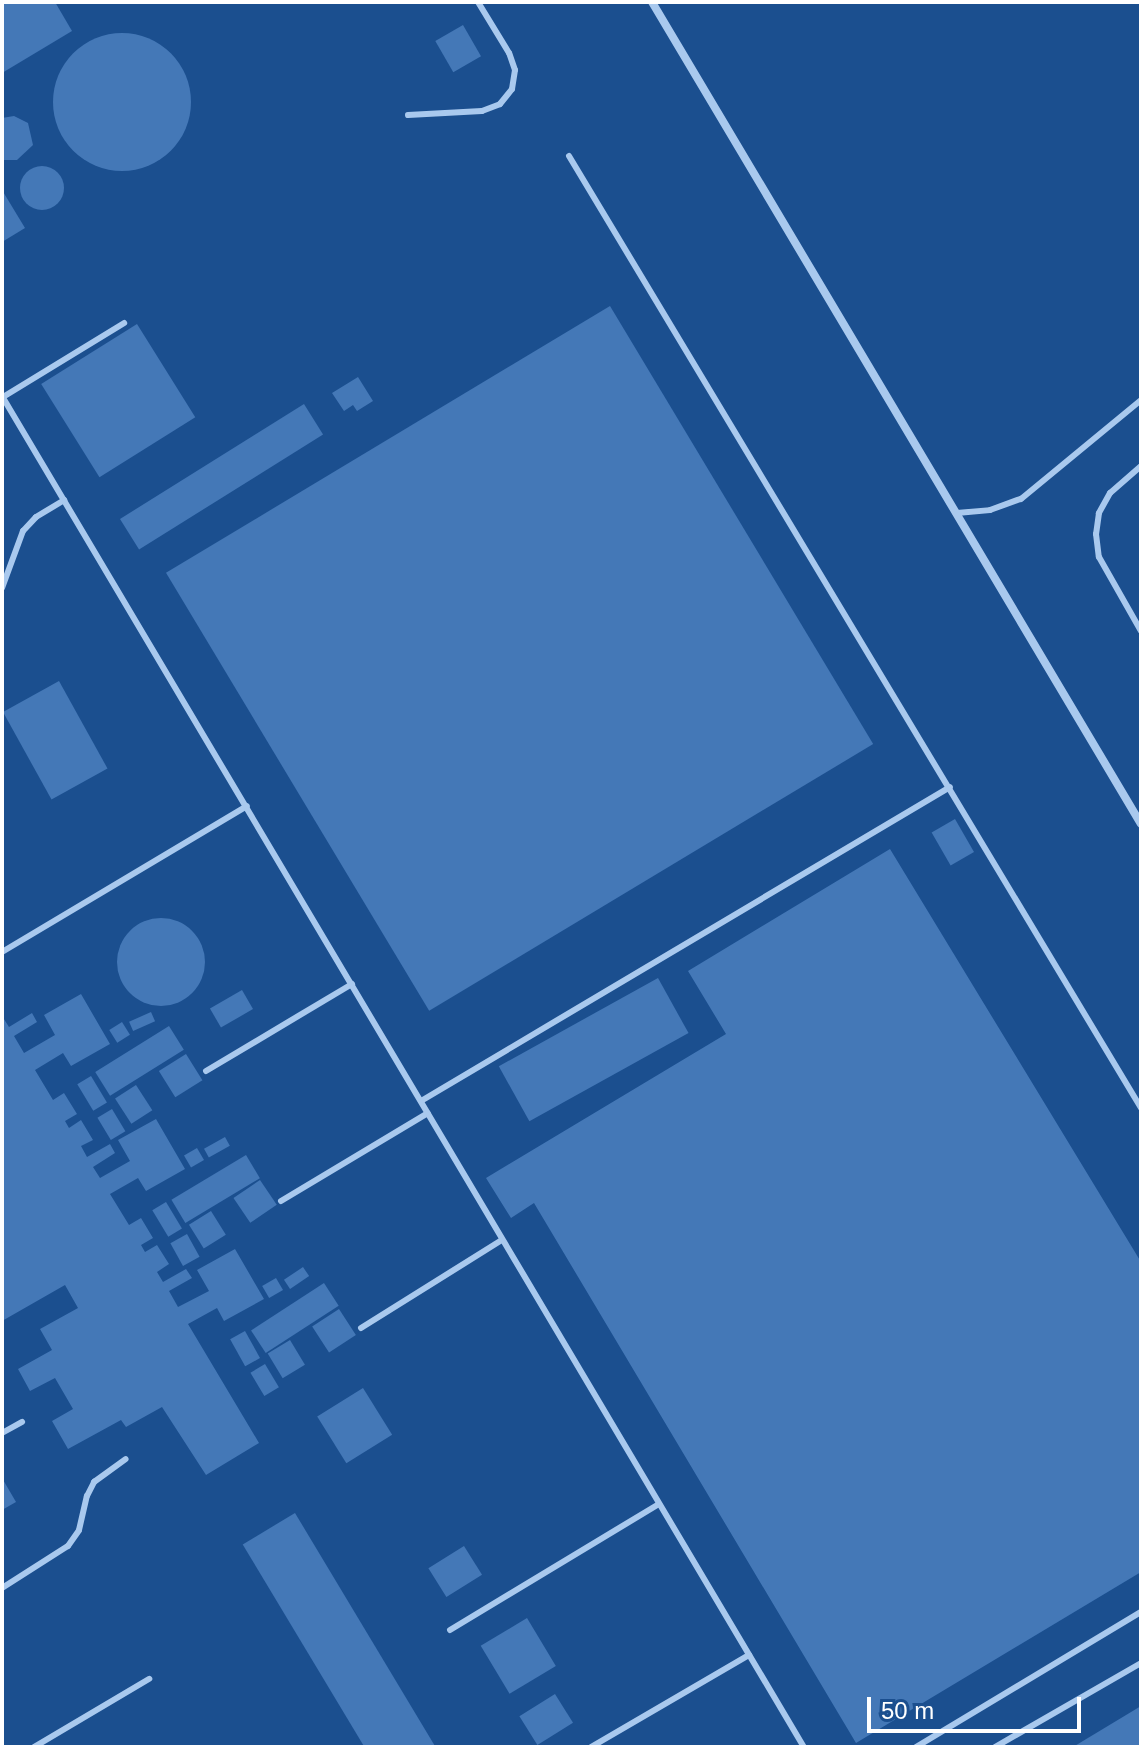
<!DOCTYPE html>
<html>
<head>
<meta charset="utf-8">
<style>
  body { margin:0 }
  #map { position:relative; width:1143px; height:1749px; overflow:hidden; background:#1b4f8f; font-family:Helvetica,sans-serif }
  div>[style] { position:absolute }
  .building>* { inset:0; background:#4478b7; transform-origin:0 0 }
  .round { border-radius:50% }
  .lane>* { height:6px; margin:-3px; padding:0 3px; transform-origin:3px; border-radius:3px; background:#a9c9ee }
  .street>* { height:8px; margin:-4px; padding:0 4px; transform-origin:4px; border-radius:4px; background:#a9c9ee }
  span { translate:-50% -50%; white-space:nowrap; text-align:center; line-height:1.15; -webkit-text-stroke:7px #1b4f8f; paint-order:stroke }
  .frame { position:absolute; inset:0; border:4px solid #fff; pointer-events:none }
  .scale { position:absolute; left:867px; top:1697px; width:214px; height:36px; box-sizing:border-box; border:4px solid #fff; border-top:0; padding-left:10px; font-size:24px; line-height:28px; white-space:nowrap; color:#fff; -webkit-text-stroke:6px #1b4f8f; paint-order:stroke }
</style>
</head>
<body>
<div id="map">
  <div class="building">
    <div style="clip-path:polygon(2px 2px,55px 2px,72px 31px,2px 73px)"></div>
    <div style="left:463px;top:25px;width:36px;height:32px;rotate:60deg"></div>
    <div class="round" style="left:53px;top:33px;width:138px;height:138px"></div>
    <div style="clip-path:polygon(14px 116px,28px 123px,33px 145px,17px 160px,2px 160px,2px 118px)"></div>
    <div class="round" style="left:20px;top:166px;width:44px;height:44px"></div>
    <div style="clip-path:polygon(2px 190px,25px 228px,2px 242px)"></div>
    <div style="left:610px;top:306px;width:511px;height:518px;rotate:59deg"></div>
    <div style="left:137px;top:324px;width:110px;height:113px;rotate:58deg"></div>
    <div style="clip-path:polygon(358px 377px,373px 401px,357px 411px,353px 405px,344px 411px,332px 393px)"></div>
    <div style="left:304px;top:404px;width:36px;height:217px;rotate:58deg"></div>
    <div style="left:59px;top:681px;width:100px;height:64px;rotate:61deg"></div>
    <div style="left:955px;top:819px;width:38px;height:27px;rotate:60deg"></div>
    <div style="clip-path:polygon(890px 849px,1141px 1262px,1141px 1572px,856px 1743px,534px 1203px,511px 1218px,486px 1178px,726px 1034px,688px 971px)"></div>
    <div class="round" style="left:117px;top:918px;width:88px;height:88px"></div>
    <div style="left:658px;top:978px;width:63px;height:182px;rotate:61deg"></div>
    <div style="left:242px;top:990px;width:22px;height:37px;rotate:60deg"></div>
    <div style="clip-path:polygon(81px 994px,110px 1044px,71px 1066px,63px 1053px,35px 1070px,53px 1100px,64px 1093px,77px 1114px,65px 1121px,69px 1128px,81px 1120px,93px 1140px,81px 1146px,87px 1157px,110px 1144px,115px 1153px,93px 1167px,100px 1178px,130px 1161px,118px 1140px,156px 1119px,185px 1169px,146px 1191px,138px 1178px,110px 1194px,129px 1225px,141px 1218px,153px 1238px,141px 1245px,145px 1252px,157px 1245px,169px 1264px,157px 1272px,163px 1282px,186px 1269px,192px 1278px,169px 1291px,178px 1307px,209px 1291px,197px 1270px,235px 1249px,264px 1299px,224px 1321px,217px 1308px,188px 1324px,259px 1443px,206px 1475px,162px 1407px,126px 1427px,121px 1420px,68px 1449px,52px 1421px,73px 1409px,55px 1378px,30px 1391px,18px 1369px,52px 1350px,40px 1329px,78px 1308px,65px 1285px,2px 1321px,2px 1016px,9px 1027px,32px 1013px,37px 1022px,14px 1036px,24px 1053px,55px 1035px,44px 1015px)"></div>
    <div style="left:151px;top:1012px;width:10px;height:24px;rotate:66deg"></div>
    <div style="left:122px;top:1022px;width:15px;height:15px;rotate:58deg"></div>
    <div style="left:169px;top:1026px;width:28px;height:87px;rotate:58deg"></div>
    <div style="left:186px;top:1054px;width:31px;height:32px;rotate:58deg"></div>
    <div style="left:91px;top:1076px;width:31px;height:16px;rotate:59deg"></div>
    <div style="left:136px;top:1085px;width:30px;height:25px;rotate:57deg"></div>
    <div style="left:112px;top:1109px;width:26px;height:17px;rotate:59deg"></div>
    <div style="left:225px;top:1137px;width:10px;height:24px;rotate:61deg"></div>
    <div style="left:197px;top:1148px;width:14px;height:15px;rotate:60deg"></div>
    <div style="left:246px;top:1155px;width:27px;height:87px;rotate:59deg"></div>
    <div style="left:260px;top:1180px;width:30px;height:32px;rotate:56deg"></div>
    <div style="left:166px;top:1202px;width:31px;height:16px;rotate:59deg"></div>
    <div style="left:211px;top:1211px;width:28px;height:26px;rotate:58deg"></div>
    <div style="left:187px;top:1234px;width:26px;height:19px;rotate:61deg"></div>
    <div style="left:303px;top:1267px;width:11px;height:23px;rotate:56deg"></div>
    <div style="left:276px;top:1278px;width:14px;height:16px;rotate:60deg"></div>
    <div style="left:324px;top:1283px;width:27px;height:87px;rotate:57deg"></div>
    <div style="left:339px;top:1309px;width:31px;height:32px;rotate:57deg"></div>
    <div style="left:245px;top:1331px;width:31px;height:17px;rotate:61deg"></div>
    <div style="left:290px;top:1340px;width:29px;height:26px;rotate:59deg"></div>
    <div style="left:265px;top:1364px;width:27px;height:17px;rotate:59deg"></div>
    <div style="left:363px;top:1388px;width:55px;height:54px;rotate:58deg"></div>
    <div style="clip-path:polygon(2px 1478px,16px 1502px,2px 1510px)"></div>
    <div style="left:295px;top:1513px;width:272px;height:61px;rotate:59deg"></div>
    <div style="left:464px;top:1546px;width:34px;height:42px;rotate:58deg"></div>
    <div style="left:527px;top:1618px;width:56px;height:54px;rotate:59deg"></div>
    <div style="left:555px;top:1694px;width:34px;height:42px;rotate:58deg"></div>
    <div style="clip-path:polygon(1141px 1706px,1141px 1747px,1073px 1747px)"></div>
  </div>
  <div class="lane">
    <div style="left:408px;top:115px;width:74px;rotate:-3.1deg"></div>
    <div style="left:482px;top:111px;width:19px;rotate:-21deg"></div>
    <div style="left:500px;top:104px;width:19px;rotate:-51deg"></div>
    <div style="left:512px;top:89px;width:19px;rotate:-81deg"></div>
    <div style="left:515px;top:70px;width:18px;rotate:-109deg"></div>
    <div style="left:509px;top:53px;width:60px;rotate:-121.3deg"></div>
    <div style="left:569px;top:156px;width:1111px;rotate:59deg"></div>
    <div style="left:2px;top:396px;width:1571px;rotate:59.31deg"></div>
    <div style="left:3px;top:397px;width:142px;rotate:-31.4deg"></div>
    <div style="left:1141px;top:466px;width:41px;rotate:138.9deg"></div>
    <div style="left:1110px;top:493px;width:23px;rotate:119deg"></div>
    <div style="left:1099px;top:513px;width:21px;rotate:98deg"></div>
    <div style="left:1096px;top:534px;width:23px;rotate:83deg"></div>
    <div style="left:1099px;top:557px;width:85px;rotate:60.4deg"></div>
    <div style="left:957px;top:513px;width:33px;rotate:-5deg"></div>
    <div style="left:990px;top:510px;width:33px;rotate:-20deg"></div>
    <div style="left:1021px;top:499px;width:156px;rotate:-39.5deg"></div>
    <div style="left:2px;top:588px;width:61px;rotate:-69.8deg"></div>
    <div style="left:23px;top:531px;width:19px;rotate:-47deg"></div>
    <div style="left:36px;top:517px;width:33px;rotate:-31deg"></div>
    <div style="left:2px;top:952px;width:285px;rotate:-30.8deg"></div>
    <div style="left:206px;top:1071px;width:170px;rotate:-30.8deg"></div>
    <div style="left:421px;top:1101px;width:615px;rotate:-30.69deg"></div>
    <div style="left:281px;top:1201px;width:171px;rotate:-30.9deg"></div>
    <div style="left:361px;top:1328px;width:166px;rotate:-32deg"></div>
    <div style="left:2px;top:1433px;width:23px;rotate:-29deg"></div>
    <div style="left:2px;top:1588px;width:78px;rotate:-32.5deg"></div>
    <div style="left:68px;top:1546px;width:19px;rotate:-55deg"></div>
    <div style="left:79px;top:1530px;width:35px;rotate:-77deg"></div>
    <div style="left:87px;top:1496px;width:16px;rotate:-63deg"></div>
    <div style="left:94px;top:1482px;width:39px;rotate:-36deg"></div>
    <div style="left:450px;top:1630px;width:244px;rotate:-31.1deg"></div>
    <div style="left:34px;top:1747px;width:134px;rotate:-30.6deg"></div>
    <div style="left:591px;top:1747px;width:183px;rotate:-30.2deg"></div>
    <div style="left:916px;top:1747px;width:262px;rotate:-31deg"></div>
    <div style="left:995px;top:1747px;width:168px;rotate:-29.9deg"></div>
  </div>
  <div class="street">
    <div style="left:652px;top:2px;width:956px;rotate:59.25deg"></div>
  </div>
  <div class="frame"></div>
  <div class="scale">50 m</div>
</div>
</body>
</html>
